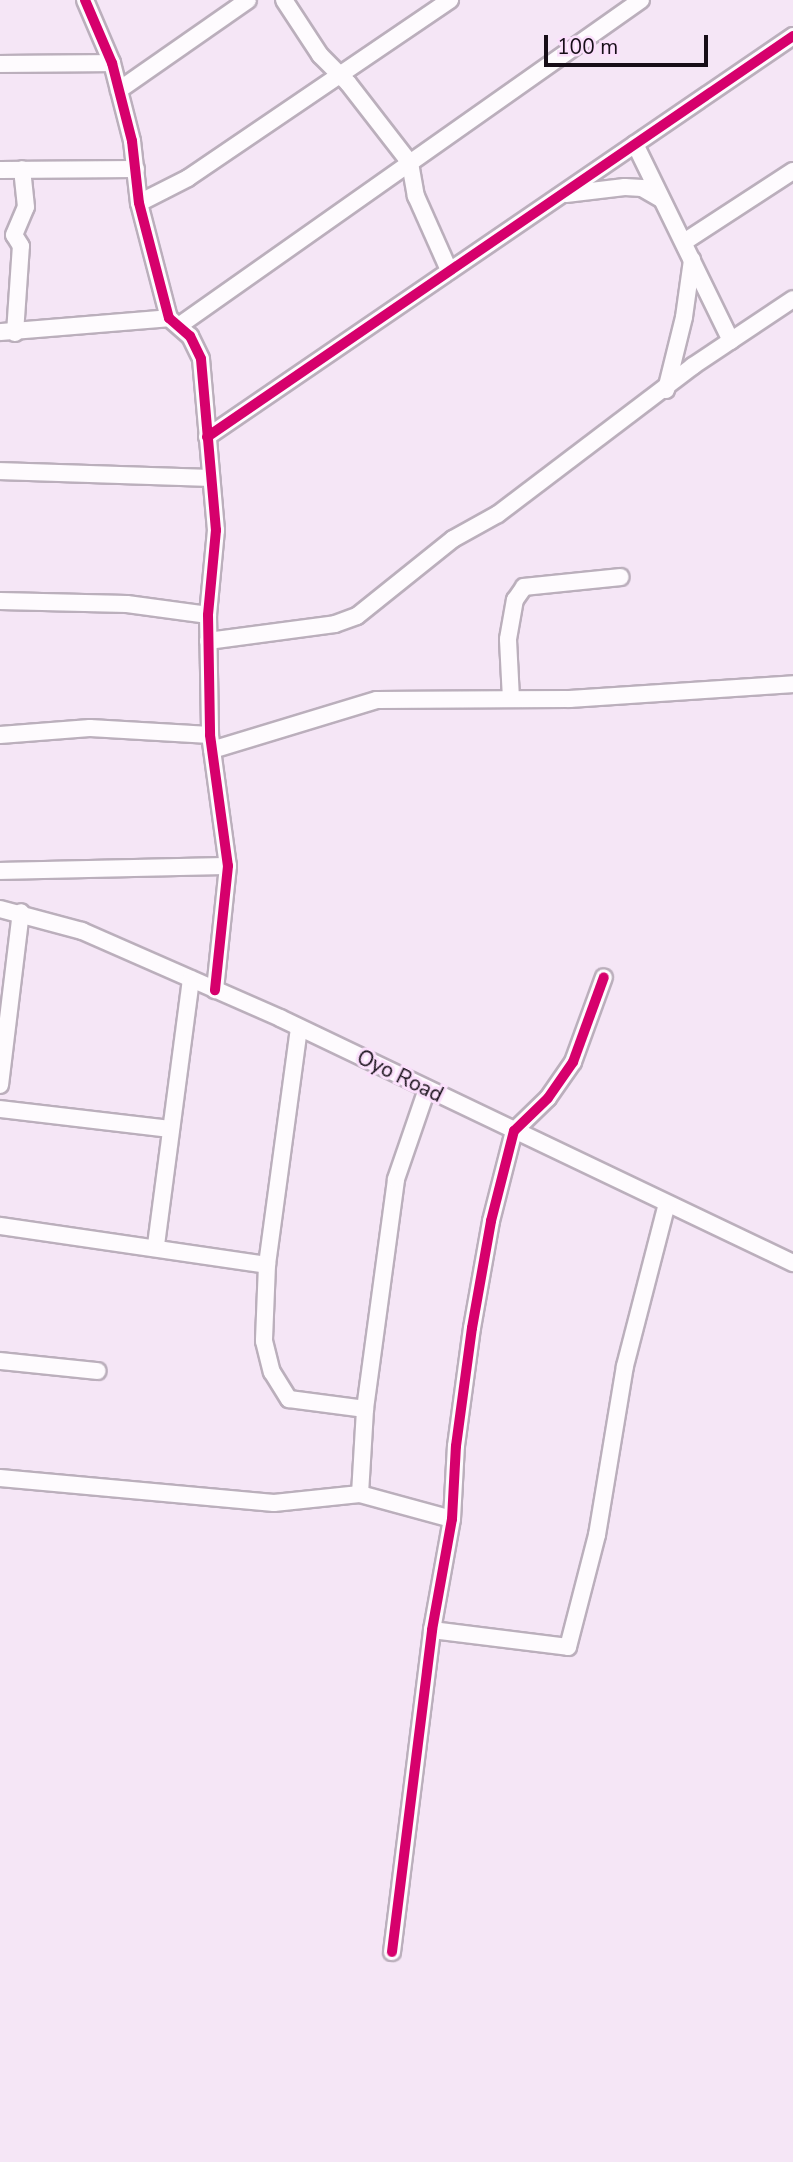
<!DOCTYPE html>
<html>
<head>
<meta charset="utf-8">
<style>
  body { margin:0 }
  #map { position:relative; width:793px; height:2162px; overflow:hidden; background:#f5e6f6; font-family:"Nunito Sans",sans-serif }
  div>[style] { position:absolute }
  .roads { filter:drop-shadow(2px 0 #bbafbc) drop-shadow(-2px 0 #bbafbc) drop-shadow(0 2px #bbafbc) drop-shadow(0 -2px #bbafbc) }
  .minor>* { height:16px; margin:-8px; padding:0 8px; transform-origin:8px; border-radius:8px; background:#fefbfe }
  .cycleway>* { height:10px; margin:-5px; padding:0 5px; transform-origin:5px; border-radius:5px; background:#d6006c }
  span { translate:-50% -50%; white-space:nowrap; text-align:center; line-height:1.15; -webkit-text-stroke:6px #fbe0fc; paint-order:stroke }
  .street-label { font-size:21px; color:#170e18 }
  .scale { position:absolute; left:544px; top:35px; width:164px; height:32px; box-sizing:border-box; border:4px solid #170e18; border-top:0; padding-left:9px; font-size:21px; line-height:24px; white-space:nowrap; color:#170e18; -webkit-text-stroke:5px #fbe0fc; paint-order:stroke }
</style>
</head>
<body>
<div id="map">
  <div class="roads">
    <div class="minor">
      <div style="left:85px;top:0;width:69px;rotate:66.8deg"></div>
      <div style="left:112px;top:63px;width:81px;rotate:75.6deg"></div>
      <div style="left:132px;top:141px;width:62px;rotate:83.6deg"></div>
      <div style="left:139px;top:203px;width:119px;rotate:75.4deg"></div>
      <div style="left:169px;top:318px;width:28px;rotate:41deg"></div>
      <div style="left:190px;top:336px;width:25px;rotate:64deg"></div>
      <div style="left:201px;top:359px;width:172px;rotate:85deg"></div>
      <div style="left:216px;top:530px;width:85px;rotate:95.4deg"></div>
      <div style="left:208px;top:615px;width:120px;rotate:89deg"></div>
      <div style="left:210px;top:735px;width:132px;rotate:82.2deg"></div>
      <div style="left:228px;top:866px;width:125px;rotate:96deg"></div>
      <div style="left:284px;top:0;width:66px;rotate:56.8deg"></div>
      <div style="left:320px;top:55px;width:40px;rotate:45deg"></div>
      <div style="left:348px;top:83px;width:101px;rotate:52.2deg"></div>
      <div style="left:410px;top:163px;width:34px;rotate:80deg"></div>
      <div style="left:416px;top:196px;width:79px;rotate:66deg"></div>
      <div style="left:0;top:64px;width:112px;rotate:-0.5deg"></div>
      <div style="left:119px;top:90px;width:157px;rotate:-34.9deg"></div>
      <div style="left:635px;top:144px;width:219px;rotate:64deg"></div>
      <div style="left:0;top:170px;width:136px;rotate:-0.4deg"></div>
      <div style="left:566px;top:194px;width:59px;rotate:-6.8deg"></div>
      <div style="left:625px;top:187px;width:17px;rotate:3deg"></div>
      <div style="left:642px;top:188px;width:22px;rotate:30deg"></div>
      <div style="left:139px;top:203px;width:55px;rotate:-27deg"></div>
      <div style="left:188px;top:178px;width:317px;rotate:-34.2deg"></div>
      <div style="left:684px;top:242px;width:130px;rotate:-33.1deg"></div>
      <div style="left:180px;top:325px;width:564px;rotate:-35.18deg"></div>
      <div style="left:0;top:332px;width:170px;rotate:-4.7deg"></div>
      <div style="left:15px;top:333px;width:87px;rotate:-86.1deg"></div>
      <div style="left:21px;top:246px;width:13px;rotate:-122deg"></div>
      <div style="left:14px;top:235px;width:30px;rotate:-67deg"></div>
      <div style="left:26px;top:207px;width:38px;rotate:-96deg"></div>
      <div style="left:666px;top:390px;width:75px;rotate:-76.1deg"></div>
      <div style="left:684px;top:317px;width:58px;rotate:-82deg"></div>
      <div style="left:207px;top:437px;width:710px;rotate:-34.38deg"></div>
      <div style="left:0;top:471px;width:211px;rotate:1.9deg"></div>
      <div style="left:0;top:601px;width:127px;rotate:1.4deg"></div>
      <div style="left:127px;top:604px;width:82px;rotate:7.7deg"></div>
      <div style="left:208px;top:641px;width:128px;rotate:-7.6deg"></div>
      <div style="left:335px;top:624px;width:23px;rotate:-20deg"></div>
      <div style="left:357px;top:616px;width:123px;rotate:-38.7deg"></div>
      <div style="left:453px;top:539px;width:51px;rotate:-29.1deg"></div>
      <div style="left:498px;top:514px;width:245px;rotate:-37.2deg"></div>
      <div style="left:693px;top:366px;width:120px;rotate:-33.8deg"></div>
      <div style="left:511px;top:699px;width:60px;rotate:-92.9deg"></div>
      <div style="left:508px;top:639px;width:40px;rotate:-80deg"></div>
      <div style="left:515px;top:600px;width:16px;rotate:-55deg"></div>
      <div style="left:524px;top:587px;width:97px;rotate:-5.9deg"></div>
      <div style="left:0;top:735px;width:90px;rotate:-4.4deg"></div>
      <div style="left:90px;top:728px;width:120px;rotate:3.3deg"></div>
      <div style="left:212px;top:750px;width:172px;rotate:-16.9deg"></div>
      <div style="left:377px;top:700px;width:193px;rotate:-0.3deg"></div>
      <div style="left:570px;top:699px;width:224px;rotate:-3.8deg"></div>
      <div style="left:0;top:871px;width:228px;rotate:-1.3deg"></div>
      <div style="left:0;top:909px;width:85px;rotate:15deg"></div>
      <div style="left:82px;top:931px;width:216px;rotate:23.7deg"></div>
      <div style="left:280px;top:1018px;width:569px;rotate:25.53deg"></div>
      <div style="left:299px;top:1028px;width:239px;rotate:97.7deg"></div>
      <div style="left:267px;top:1265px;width:76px;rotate:92.3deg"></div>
      <div style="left:264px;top:1341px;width:32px;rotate:76deg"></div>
      <div style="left:272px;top:1372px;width:32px;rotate:58deg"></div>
      <div style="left:289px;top:1399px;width:77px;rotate:7.5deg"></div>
      <div style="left:0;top:1085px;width:174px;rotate:-83.1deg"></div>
      <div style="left:0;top:1109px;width:172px;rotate:6.7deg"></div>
      <div style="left:0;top:1226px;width:270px;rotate:8.3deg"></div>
      <div style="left:156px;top:1245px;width:268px;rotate:-82.5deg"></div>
      <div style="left:0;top:1361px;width:98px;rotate:5.9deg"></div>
      <div style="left:0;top:1478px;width:275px;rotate:5.2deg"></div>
      <div style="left:274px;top:1503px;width:86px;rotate:-6deg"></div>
      <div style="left:360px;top:1494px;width:95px;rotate:15.2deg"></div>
      <div style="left:360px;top:1494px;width:85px;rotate:-86.6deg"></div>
      <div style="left:365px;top:1409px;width:232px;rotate:-82.3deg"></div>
      <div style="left:396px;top:1179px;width:95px;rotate:-71deg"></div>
      <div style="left:432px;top:1630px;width:137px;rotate:7.1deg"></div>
      <div style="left:568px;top:1647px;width:116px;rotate:-75.5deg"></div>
      <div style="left:597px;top:1535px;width:171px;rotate:-80.6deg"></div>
      <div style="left:625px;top:1366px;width:167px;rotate:-75.5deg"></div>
      <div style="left:392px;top:1952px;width:324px;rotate:-82.9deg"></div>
      <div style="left:432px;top:1630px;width:113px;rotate:-79.8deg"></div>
      <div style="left:452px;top:1519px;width:73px;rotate:-86.9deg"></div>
      <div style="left:456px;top:1446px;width:119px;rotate:-82.3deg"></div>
      <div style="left:472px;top:1328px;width:109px;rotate:-79.9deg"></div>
      <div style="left:491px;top:1221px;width:93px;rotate:-75.7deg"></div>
      <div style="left:514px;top:1131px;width:47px;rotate:-44.1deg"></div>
      <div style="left:548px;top:1098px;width:44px;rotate:-55.2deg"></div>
      <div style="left:573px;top:1062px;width:90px;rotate:-70deg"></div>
    </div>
  </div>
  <div class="cycleway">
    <div style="left:85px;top:0;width:69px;rotate:66.8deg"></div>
    <div style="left:112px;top:63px;width:81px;rotate:75.6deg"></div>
    <div style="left:132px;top:141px;width:62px;rotate:83.6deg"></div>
    <div style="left:139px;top:203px;width:119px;rotate:75.4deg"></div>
    <div style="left:169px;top:318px;width:28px;rotate:41deg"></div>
    <div style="left:190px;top:336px;width:25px;rotate:64deg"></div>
    <div style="left:201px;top:359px;width:172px;rotate:85deg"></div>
    <div style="left:216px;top:530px;width:85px;rotate:95.4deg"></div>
    <div style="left:208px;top:615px;width:120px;rotate:89deg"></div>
    <div style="left:210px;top:735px;width:132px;rotate:82.2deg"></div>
    <div style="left:228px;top:866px;width:125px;rotate:96deg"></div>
    <div style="left:207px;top:437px;width:710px;rotate:-34.38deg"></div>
    <div style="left:392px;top:1952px;width:324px;rotate:-82.9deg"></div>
    <div style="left:432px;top:1630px;width:113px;rotate:-79.8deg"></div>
    <div style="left:452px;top:1519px;width:73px;rotate:-86.9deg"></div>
    <div style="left:456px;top:1446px;width:119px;rotate:-82.3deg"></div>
    <div style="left:472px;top:1328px;width:109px;rotate:-79.9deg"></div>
    <div style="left:491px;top:1221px;width:93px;rotate:-75.7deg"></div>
    <div style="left:514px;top:1131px;width:47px;rotate:-44.1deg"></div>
    <div style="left:548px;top:1098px;width:44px;rotate:-55.2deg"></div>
    <div style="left:573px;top:1062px;width:90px;rotate:-70deg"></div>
  </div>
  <div class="street-label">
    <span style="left:400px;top:1076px;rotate:26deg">Oyo Road</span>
  </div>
  <div class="scale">100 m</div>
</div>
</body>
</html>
